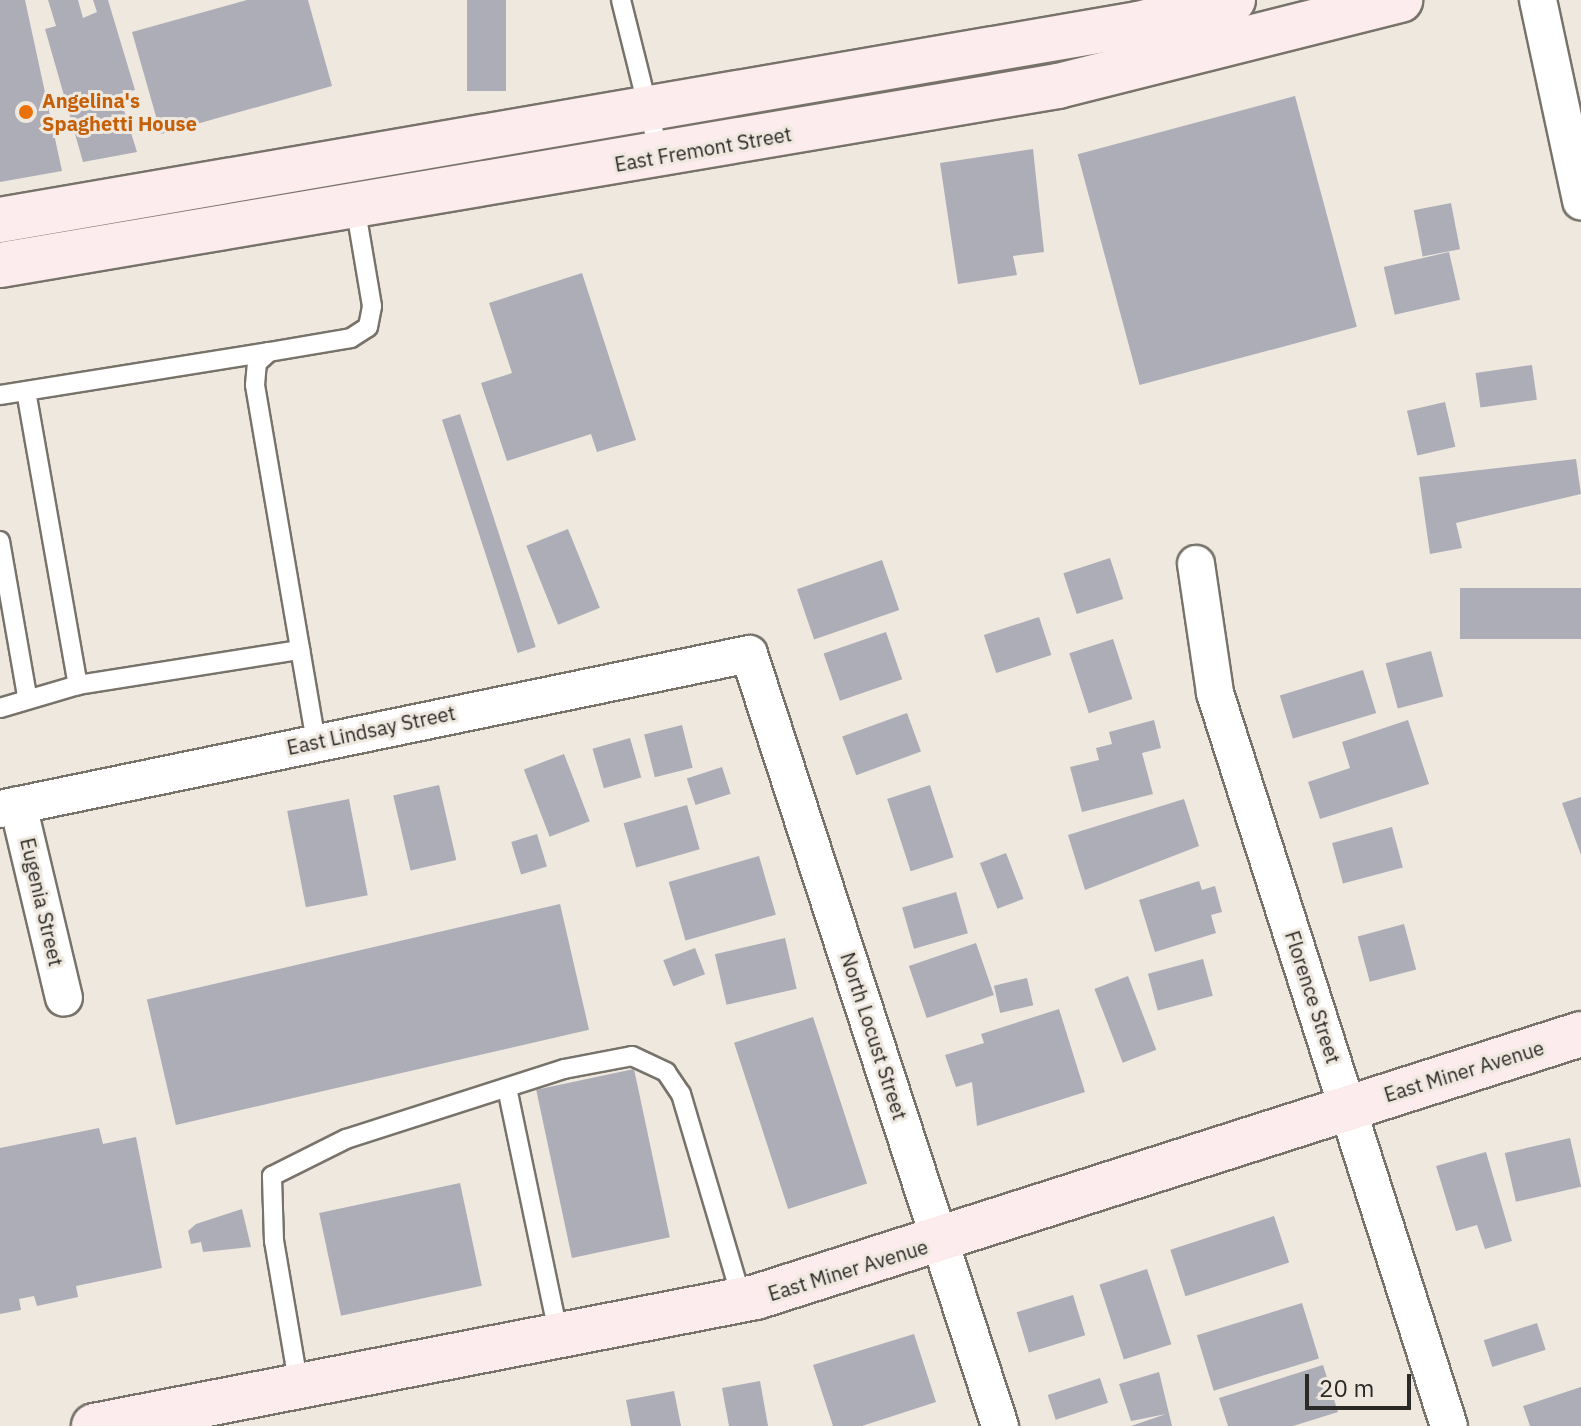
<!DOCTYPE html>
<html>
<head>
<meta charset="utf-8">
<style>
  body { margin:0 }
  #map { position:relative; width:1581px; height:1426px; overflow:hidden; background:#eee8df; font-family:"IBM Plex Sans",sans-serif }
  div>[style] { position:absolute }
  .building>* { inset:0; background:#adadb7; transform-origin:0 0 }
  .roads { filter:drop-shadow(2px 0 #77736a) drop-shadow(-2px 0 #77736a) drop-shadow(0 2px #77736a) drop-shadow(0 -2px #77736a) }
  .lane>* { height:18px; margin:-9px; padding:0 9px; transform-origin:9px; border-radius:9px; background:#fff }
  .street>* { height:36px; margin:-18px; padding:0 18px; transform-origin:18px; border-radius:18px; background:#fff }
  .secondary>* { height:44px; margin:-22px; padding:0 22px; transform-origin:22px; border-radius:22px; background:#fdeced }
  .dots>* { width:22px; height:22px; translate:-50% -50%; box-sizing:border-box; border:4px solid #eee8df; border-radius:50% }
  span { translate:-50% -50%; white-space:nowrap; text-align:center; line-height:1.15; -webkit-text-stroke:6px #eee8df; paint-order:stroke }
  .food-label { font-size:20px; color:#c56008; font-weight:700 }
  .left { translate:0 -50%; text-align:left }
  .street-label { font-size:20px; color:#2c2a27 }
  .scale { position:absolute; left:1305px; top:1374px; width:106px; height:36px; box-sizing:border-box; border:4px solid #2c2a27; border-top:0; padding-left:10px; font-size:24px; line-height:28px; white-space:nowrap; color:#2c2a27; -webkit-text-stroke:6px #eee8df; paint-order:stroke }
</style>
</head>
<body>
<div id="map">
  <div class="building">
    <div style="clip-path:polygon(0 0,25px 0,62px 171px,0 182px)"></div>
    <div style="clip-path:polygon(48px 0,78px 0,83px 18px,97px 12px,93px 0,108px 0,135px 90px,119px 94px,137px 152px,83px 162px,45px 29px,56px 26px)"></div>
    <div style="clip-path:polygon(247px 0,308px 0,332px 86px,161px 134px,132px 32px)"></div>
    <div style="left:467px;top:0;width:39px;height:91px"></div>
    <div style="left:1295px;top:96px;width:239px;height:225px;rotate:75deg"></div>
    <div style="clip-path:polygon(1033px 149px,1044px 252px,1013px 256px,1017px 275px,958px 284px,940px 163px)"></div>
    <div style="left:1451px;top:203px;width:47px;height:38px;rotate:79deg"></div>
    <div style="left:1449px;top:252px;width:49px;height:67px;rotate:77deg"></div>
    <div style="clip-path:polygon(582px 273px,636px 440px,597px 452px,591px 434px,507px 461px,481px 383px,512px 373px,489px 303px)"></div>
    <div style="left:1532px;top:365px;width:35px;height:57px;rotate:82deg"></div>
    <div style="left:1445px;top:402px;width:46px;height:39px;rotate:77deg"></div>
    <div style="left:460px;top:414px;width:245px;height:19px;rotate:72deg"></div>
    <div style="clip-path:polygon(1576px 459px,1581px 494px,1456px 523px,1462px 548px,1430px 554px,1419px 477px)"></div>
    <div style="left:568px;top:529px;width:85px;height:45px;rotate:68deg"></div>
    <div style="left:1110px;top:558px;width:43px;height:49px;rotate:72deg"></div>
    <div style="left:882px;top:560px;width:53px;height:90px;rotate:71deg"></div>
    <div style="left:1581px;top:588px;width:51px;height:121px;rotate:90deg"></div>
    <div style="left:1039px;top:617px;width:40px;height:58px;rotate:72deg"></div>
    <div style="left:886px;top:632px;width:50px;height:66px;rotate:71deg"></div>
    <div style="left:1113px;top:639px;width:63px;height:46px;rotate:72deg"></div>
    <div style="left:1431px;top:651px;width:47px;height:47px;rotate:75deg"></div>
    <div style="left:1363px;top:670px;width:45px;height:87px;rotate:73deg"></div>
    <div style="left:907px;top:713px;width:41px;height:69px;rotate:70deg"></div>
    <div style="clip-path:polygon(1154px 720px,1161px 748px,1142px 753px,1153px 794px,1082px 812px,1070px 767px,1099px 760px,1096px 748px,1112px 744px,1109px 732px)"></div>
    <div style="clip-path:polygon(1408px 720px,1429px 784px,1320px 819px,1308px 782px,1350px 768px,1342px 742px)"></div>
    <div style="left:682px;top:725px;width:44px;height:39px;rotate:76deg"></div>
    <div style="left:630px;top:738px;width:41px;height:39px;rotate:74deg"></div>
    <div style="left:564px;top:754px;width:72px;height:43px;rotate:69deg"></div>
    <div style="left:722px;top:767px;width:28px;height:37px;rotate:72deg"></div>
    <div style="left:439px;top:785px;width:77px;height:47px;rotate:77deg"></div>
    <div style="left:930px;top:785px;width:76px;height:45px;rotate:72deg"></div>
    <div style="clip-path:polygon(1581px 797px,1581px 855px,1562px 803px)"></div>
    <div style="left:349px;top:799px;width:98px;height:63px;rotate:79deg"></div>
    <div style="clip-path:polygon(1184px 799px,1199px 846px,1085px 890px,1068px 835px)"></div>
    <div style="left:687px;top:805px;width:46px;height:66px;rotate:74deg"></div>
    <div style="left:1392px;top:827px;width:42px;height:62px;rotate:75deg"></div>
    <div style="left:537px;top:834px;width:34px;height:27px;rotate:73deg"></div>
    <div style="left:1006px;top:853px;width:49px;height:28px;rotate:69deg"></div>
    <div style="left:759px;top:856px;width:61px;height:94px;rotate:74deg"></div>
    <div style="clip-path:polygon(1199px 881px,1202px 890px,1215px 886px,1222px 912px,1211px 915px,1216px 933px,1155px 952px,1139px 900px)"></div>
    <div style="left:956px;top:892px;width:43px;height:56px;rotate:74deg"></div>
    <div style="left:560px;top:904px;width:129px;height:424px;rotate:77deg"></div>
    <div style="left:1404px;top:924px;width:47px;height:48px;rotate:75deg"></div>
    <div style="left:785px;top:938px;width:52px;height:72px;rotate:77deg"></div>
    <div style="left:976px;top:943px;width:55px;height:71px;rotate:71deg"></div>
    <div style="left:695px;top:948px;width:28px;height:34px;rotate:69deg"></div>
    <div style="left:1203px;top:959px;width:38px;height:57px;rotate:75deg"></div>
    <div style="left:1128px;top:976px;width:79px;height:36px;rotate:69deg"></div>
    <div style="left:1027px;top:978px;width:28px;height:34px;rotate:77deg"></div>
    <div style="clip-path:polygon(1059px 1009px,1085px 1092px,977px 1126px,972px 1082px,956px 1087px,945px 1055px,984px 1043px,981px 1034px)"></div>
    <div style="left:813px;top:1017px;width:175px;height:83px;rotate:72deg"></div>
    <div style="left:634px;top:1069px;width:172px;height:100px;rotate:78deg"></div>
    <div style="clip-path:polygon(99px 1128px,103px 1144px,136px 1137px,162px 1268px,76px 1286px,78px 1297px,37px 1306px,34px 1296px,19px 1299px,21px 1310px,0 1314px,0 1148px)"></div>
    <div style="left:1570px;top:1138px;width:50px;height:67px;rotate:77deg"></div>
    <div style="clip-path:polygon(1486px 1152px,1512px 1241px,1485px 1249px,1477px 1225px,1456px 1231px,1436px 1166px)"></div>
    <div style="left:460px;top:1183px;width:105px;height:144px;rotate:78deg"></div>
    <div style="clip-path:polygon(242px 1209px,251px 1247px,203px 1252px,201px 1242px,191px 1244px,188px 1231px,196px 1224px)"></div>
    <div style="left:1274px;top:1216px;width:49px;height:109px;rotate:72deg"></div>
    <div style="left:1147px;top:1269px;width:79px;height:50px;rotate:72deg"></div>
    <div style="left:1073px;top:1295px;width:42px;height:59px;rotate:73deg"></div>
    <div style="left:1302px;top:1303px;width:58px;height:110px;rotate:73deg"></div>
    <div style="left:1537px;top:1323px;width:28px;height:56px;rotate:72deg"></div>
    <div style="clip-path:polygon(914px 1334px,936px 1402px,862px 1426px,833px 1426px,813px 1365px)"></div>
    <div style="clip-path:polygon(1323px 1365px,1338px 1412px,1293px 1426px,1228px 1426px,1219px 1398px)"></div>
    <div style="clip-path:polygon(1159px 1372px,1172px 1426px,1131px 1426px,1166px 1414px,1131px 1421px,1119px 1384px)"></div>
    <div style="left:1100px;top:1378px;width:26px;height:55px;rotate:72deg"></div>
    <div style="clip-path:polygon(760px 1381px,768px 1426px,729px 1426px,722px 1388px)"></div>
    <div style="clip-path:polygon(1581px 1387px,1581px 1426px,1530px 1426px,1523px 1406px)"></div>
    <div style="clip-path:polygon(674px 1391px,681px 1426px,631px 1426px,626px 1400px)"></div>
  </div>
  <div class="roads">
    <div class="lane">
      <div style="left:621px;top:0;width:161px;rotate:76deg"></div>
      <div style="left:26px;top:391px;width:299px;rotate:80deg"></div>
      <div style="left:0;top:395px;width:272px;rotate:-9.1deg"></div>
      <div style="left:0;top:541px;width:157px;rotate:80.1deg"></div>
      <div style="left:0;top:708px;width:81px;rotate:-16.4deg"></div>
      <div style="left:78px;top:685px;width:225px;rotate:-9deg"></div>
      <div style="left:316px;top:742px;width:362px;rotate:-99.7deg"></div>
      <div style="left:255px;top:385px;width:22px;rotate:-85deg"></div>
      <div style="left:257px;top:363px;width:16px;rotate:-43deg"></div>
      <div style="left:269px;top:352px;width:83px;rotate:-9.7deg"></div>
      <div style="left:351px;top:338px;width:20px;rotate:-33deg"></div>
      <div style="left:368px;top:327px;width:21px;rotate:-79deg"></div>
      <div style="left:372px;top:306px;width:102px;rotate:-99.6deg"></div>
      <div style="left:507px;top:1088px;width:253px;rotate:78.2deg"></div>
      <div style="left:299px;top:1387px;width:148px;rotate:-99.7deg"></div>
      <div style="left:274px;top:1241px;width:65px;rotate:-91.8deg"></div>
      <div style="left:272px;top:1176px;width:83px;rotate:-26.6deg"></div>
      <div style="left:346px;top:1139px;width:229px;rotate:-17.8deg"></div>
      <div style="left:564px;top:1069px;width:69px;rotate:-10.8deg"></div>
      <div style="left:632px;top:1056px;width:38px;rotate:25deg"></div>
      <div style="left:666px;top:1072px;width:27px;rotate:56deg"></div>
      <div style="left:681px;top:1094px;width:215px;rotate:73.5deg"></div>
    </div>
    <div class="street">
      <div style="left:1538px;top:0;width:206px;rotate:77.9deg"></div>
      <div style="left:1196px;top:564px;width:130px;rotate:81.6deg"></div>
      <div style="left:1215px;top:693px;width:769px;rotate:72.3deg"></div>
      <div style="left:18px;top:805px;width:198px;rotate:76.6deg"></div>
      <div style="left:0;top:809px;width:765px;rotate:-11.69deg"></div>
      <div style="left:749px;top:654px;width:812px;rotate:71.99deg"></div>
    </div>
    <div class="secondary">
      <div style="left:0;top:220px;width:1155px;rotate:-9.77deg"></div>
      <div style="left:1138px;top:24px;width:98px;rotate:-14.2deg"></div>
      <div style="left:0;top:265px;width:1073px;rotate:-9.6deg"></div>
      <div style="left:1058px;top:86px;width:353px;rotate:-14.1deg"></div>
      <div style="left:94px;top:1426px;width:674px;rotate:-11.03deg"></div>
      <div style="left:756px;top:1297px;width:866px;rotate:-17.68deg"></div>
    </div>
  </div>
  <div class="dots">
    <div style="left:26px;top:112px;background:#e8710a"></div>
  </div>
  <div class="food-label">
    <span class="left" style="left:42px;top:112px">Angelina's<br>Spaghetti House</span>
  </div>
  <div class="street-label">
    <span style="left:703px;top:149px;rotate:-10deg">East Fremont Street</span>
    <span style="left:371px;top:730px;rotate:-12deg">East Lindsay Street</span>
    <span style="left:42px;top:902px;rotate:77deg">Eugenia Street</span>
    <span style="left:1313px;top:997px;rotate:72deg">Florence Street</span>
    <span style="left:874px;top:1036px;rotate:72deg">North Locust Street</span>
    <span style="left:1464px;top:1071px;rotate:-17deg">East Miner Avenue</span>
    <span style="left:848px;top:1270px;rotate:-17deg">East Miner Avenue</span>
  </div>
  <div class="scale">20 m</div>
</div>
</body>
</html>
